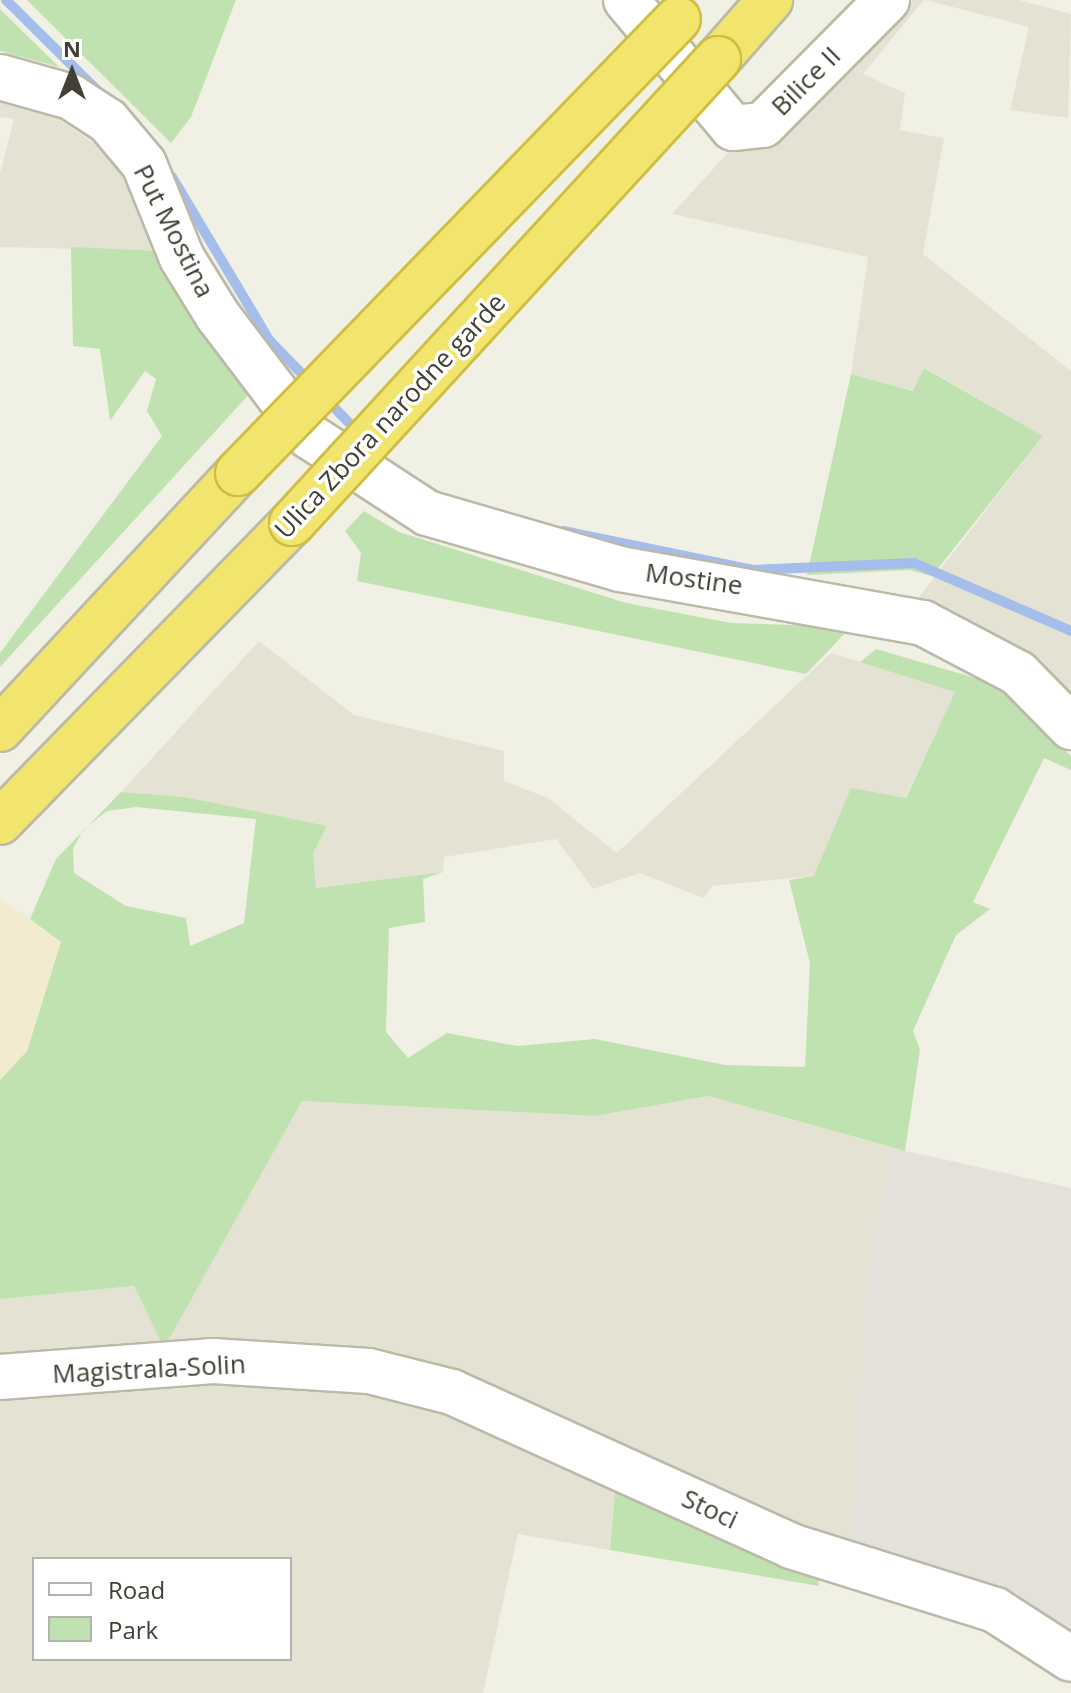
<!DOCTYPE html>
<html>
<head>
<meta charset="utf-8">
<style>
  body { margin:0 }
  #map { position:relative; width:1071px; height:1693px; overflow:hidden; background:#f1f0e4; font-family:"Open Sans",sans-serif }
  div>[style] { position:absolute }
  .residential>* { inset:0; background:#e4e3d3 }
  .commercial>* { inset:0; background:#f2ebd0 }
  .industrial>* { inset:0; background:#e3e1d9 }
  .green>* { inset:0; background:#c0e2b0 }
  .stream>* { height:10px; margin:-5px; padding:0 5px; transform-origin:5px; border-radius:5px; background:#a4bdea }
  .roads { filter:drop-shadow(2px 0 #bbb9a8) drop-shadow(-2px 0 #bbb9a8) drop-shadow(0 2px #bbb9a8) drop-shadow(0 -2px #bbb9a8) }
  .minor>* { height:44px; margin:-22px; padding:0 22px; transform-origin:22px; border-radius:22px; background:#fff }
  .highway>* { height:44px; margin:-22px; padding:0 22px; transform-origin:22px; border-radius:22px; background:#f2e56e }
  .bridges { filter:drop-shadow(2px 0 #d0bd3f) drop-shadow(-2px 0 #d0bd3f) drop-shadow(0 2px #d0bd3f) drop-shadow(0 -2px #d0bd3f) }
  .highway-bridge>* { height:44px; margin:-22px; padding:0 22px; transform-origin:22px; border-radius:22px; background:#f2e56e }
  span { translate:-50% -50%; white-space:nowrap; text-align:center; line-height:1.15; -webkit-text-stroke:7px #fff; paint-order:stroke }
  .street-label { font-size:26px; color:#424035 }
  .legend { position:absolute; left:32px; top:1557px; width:260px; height:104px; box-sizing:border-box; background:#fff; border:2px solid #b3b3ae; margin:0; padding:10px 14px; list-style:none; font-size:24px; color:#424035 }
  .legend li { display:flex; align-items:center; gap:16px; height:40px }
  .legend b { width:40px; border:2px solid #b3b3ae }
  .north { position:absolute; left:32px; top:32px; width:80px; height:80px; -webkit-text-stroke:6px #fff; paint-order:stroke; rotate:0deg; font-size:22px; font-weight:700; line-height:32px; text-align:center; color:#424035 }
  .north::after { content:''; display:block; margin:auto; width:28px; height:36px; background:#424035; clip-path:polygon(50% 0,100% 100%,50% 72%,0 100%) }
</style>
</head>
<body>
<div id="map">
  <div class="residential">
    <div style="clip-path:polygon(867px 0,924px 0,863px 74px,905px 93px,900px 130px,944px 138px,923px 254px,1071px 371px,1071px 693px,1006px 650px,912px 606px,1043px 436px,925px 368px,914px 391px,851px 374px,868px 257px,672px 214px)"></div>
    <div style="clip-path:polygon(926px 0,1019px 0,1071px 14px,1068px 118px,1010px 110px,1029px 27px)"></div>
    <div style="clip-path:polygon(0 98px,42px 108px,113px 156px,158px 251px,0 247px,0 173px,14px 119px,0 117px)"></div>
    <div style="clip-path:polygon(259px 641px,354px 715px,504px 751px,504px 781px,548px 798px,617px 853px,831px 653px,956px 691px,905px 798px,824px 859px,814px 876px,712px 886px,703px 898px,640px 873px,593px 889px,556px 839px,444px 857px,443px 872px,315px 888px,313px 853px,326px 827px,185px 797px,121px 792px)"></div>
    <div style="clip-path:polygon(evenodd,708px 1096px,893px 1148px,869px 1260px,850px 1542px,819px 1578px,616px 1482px,610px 1550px,518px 1534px,483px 1693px,0 1693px,0 1299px,134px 1286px,164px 1347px,302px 1101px,595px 1116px,708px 1096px,34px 1559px,290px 1559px,290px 1659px,34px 1659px,34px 1559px)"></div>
  </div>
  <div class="commercial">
    <div style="clip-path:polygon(0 898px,61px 941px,27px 1051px,0 1080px)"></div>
  </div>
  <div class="industrial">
    <div style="clip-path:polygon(893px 1148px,1071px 1188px,1071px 1636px,850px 1542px,869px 1260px)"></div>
  </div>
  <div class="green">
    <div style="clip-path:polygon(27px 0,236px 0,191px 117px,171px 143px)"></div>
    <div style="clip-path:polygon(0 9px,59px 67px,0 51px)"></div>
    <div style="clip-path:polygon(71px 247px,158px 251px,201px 333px,253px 390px,0 667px,0 653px,162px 436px,147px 411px,156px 379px,145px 371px,110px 421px,100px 349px,73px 346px)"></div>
    <div style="clip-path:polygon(924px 368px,1043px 436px,932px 576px,909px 570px,807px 575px,851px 374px,913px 391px)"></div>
    <div style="clip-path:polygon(364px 511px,399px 532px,626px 603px,731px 623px,851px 627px,806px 674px,357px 581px,361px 553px,345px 531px)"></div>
    <div style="clip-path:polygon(evenodd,876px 649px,996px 684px,1071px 756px,1071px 770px,1044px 758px,973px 902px,990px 909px,956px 935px,913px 1031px,920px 1050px,905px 1151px,708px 1096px,595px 1116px,302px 1101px,164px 1348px,134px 1286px,0 1299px,0 1080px,27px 1051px,61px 942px,30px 919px,56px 859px,121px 792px,185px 797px,327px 826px,313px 853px,316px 888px,443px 872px,423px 879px,425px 922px,389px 928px,386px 1032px,408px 1058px,447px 1033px,517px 1046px,595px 1039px,725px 1065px,805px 1067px,810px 963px,789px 880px,814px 876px,851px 788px,906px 798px,955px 692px,860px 662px,876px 649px,136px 807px,256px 819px,244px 923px,190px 946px,186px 918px,126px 906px,74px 873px,73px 849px,83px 830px,107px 811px,136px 807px)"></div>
    <div style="clip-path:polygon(616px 1481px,818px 1578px,819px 1586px,610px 1550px)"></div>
  </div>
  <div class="stream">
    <div style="left:6px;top:0;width:132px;rotate:44.7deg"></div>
    <div style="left:172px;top:177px;width:190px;rotate:59.2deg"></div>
    <div style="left:269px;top:340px;width:59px;rotate:45.7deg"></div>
    <div style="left:323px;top:396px;width:53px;rotate:45.8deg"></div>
    <div style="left:563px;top:531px;width:194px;rotate:11.6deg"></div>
    <div style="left:753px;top:570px;width:161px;rotate:-2.5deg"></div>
    <div style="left:914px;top:563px;width:171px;rotate:23.4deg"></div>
  </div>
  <div class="roads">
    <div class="minor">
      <div style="left:626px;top:0;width:167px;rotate:50.1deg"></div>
      <div style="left:733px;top:128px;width:30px;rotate:-6deg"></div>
      <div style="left:763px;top:125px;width:176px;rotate:-45.2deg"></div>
      <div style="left:0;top:77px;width:74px;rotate:15.7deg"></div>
      <div style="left:71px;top:97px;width:44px;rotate:33deg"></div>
      <div style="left:108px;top:121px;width:56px;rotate:50.1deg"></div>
      <div style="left:144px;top:164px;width:101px;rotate:68deg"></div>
      <div style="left:182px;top:258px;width:68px;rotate:58.2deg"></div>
      <div style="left:218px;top:316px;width:151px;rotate:52.8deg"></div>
      <div style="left:309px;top:436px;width:141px;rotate:33.1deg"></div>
      <div style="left:427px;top:513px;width:201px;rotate:16.2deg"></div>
      <div style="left:620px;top:569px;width:308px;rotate:10.1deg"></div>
      <div style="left:923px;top:623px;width:107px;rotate:27.8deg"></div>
      <div style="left:1018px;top:673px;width:76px;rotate:45.5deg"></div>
      <div style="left:0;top:1377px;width:214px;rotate:-4.3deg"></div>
      <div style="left:213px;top:1361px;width:156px;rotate:3.7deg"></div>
      <div style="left:369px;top:1371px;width:86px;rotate:14.2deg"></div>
      <div style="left:452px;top:1392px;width:372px;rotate:24.4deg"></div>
      <div style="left:791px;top:1546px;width:214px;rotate:17.4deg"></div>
      <div style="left:995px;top:1610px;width:90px;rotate:32.8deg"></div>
    </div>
    <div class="highway">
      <div style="left:718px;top:59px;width:79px;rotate:-48.6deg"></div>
      <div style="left:0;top:729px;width:350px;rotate:-47.1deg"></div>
      <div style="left:0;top:822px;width:418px;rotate:-45.7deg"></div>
    </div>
  </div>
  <div class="bridges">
    <div class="highway-bridge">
      <div style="left:238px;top:473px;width:632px;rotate:-45.9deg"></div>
      <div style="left:292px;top:523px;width:630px;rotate:-47.44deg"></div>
    </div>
  </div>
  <div class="street-label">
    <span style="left:806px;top:81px;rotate:-45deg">Bilice II</span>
    <span style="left:174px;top:231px;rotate:63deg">Put Mostina</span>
    <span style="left:390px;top:416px;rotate:-47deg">Ulica Zbora narodne garde</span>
    <span style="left:694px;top:579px;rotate:8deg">Mostine</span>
    <span style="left:149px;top:1369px;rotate:-3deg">Magistrala-Solin</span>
    <span style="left:710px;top:1509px;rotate:25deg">Stoci</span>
  </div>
  <ul class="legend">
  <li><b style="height:10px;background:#fff"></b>Road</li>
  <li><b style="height:22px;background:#c0e2b0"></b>Park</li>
  </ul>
  <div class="north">N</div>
</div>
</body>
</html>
